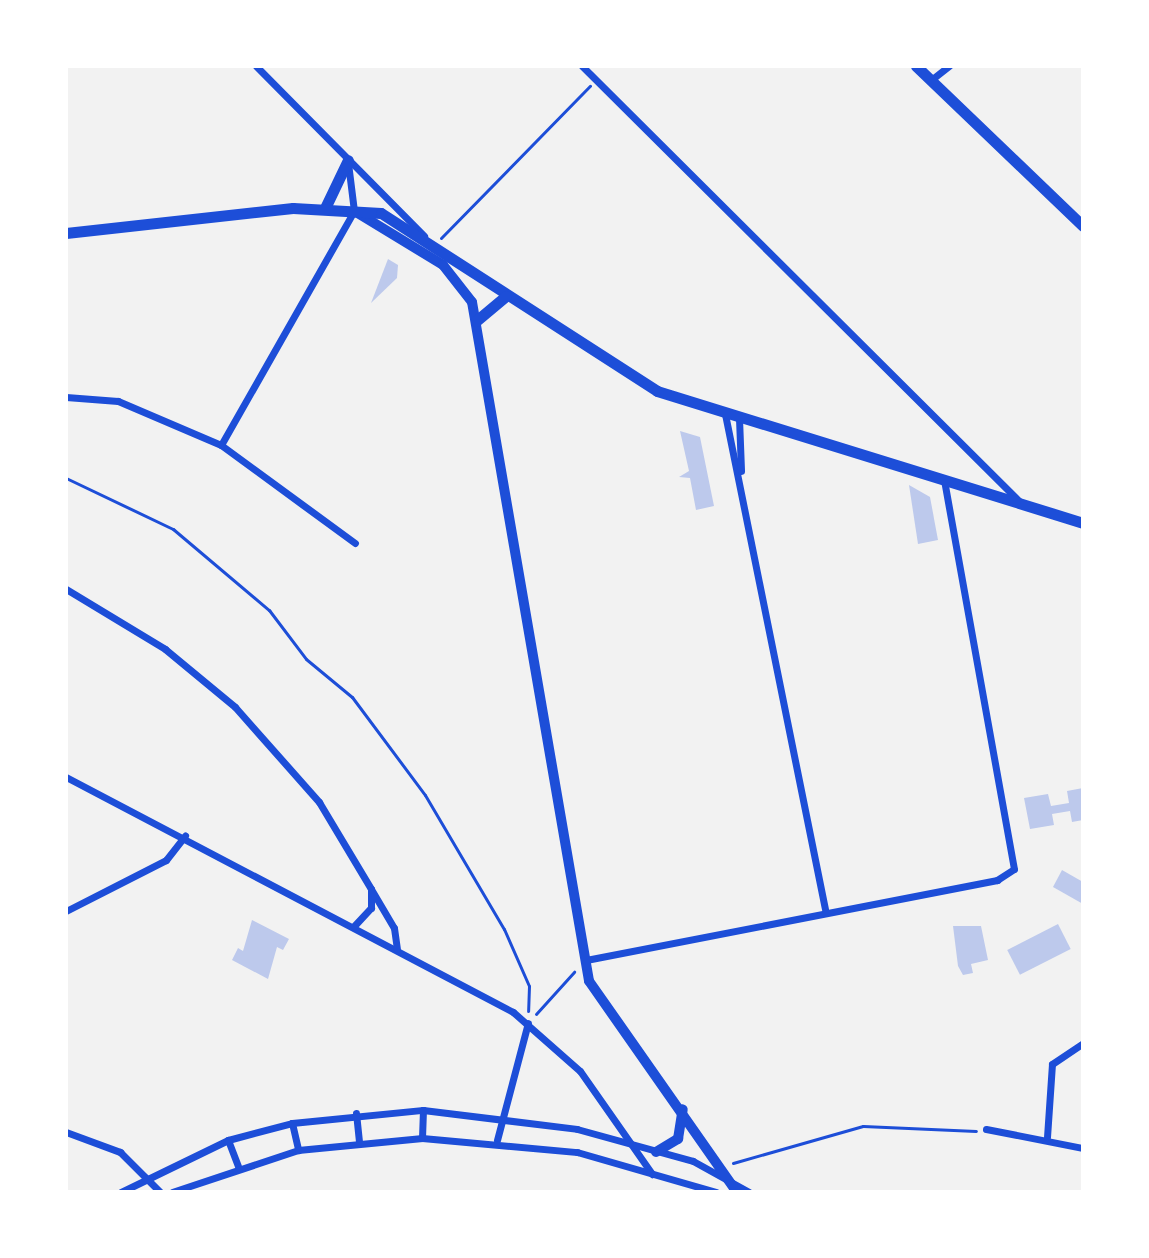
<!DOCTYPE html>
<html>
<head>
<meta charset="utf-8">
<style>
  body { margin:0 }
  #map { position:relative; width:1149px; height:1258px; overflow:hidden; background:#f2f2f2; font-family:Cabin,sans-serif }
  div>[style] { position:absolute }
  .building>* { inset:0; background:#bdc9ec; transform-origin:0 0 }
  .path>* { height:3px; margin:-1.5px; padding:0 1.5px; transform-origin:1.5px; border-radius:1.5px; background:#1d4ed8 }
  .minor>* { height:7px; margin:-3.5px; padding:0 3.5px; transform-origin:3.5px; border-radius:3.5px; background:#1d4ed8 }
  .secondary>* { height:10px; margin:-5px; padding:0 5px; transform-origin:5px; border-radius:5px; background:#1d4ed8 }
  .primary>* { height:11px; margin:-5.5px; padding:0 5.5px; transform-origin:5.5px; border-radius:5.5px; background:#1d4ed8 }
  span { translate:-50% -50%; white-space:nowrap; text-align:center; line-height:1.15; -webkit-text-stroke:8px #fff; paint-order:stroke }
  .frame { position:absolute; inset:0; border:68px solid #fff; pointer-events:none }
</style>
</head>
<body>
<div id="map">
  <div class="building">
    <div style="clip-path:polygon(388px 259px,398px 265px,397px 278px,371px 303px)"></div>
    <div style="clip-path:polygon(680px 431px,700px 437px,714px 506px,696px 510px,690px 478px,679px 477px,689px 471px)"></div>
    <div style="clip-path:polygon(909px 485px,930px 497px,938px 540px,918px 544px)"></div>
    <div style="clip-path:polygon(1083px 788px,1083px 820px,1072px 822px,1070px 811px,1052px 814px,1054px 825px,1030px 829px,1024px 798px,1048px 794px,1051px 806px,1069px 803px,1067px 791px)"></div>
    <div style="clip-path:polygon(1062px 870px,1083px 882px,1083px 904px,1053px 887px)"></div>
    <div style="clip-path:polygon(252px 920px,289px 939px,283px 950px,277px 947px,268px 979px,232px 960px,238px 948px,243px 951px)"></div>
    <div style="left:1058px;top:924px;width:28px;height:57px;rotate:63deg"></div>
    <div style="clip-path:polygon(953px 926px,981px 926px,988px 960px,971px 964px,973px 973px,963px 975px,958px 966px)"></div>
  </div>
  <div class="path">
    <div style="left:441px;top:238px;width:213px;rotate:-45.6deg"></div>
    <div style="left:66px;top:478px;width:119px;rotate:25.5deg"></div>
    <div style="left:173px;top:529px;width:126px;rotate:40.2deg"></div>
    <div style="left:269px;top:610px;width:61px;rotate:52.9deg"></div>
    <div style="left:306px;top:659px;width:60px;rotate:39.6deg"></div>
    <div style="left:352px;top:697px;width:122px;rotate:53.3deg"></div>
    <div style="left:425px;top:795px;width:156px;rotate:59.5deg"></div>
    <div style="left:504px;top:929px;width:62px;rotate:66.3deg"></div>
    <div style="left:529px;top:986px;width:25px;rotate:92deg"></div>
    <div style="left:536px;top:1014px;width:57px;rotate:-47.9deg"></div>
    <div style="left:733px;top:1163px;width:135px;rotate:-15.9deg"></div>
    <div style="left:863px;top:1126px;width:113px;rotate:2.5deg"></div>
  </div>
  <div class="minor">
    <div style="left:256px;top:66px;width:239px;rotate:45.3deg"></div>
    <div style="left:582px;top:66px;width:618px;rotate:44.87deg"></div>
    <div style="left:931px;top:80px;width:23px;rotate:-38deg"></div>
    <div style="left:66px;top:397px;width:52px;rotate:4.4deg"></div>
    <div style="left:118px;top:401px;width:112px;rotate:23.1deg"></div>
    <div style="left:221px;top:445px;width:166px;rotate:36.2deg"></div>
    <div style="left:725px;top:414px;width:505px;rotate:78.58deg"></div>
    <div style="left:739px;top:418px;width:53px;rotate:87.8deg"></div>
    <div style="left:221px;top:445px;width:269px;rotate:-60.4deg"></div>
    <div style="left:354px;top:211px;width:48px;rotate:-97.1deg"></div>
    <div style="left:66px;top:589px;width:116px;rotate:31.2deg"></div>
    <div style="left:165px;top:649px;width:91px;rotate:39.6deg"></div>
    <div style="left:235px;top:707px;width:127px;rotate:48.5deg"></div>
    <div style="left:319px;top:802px;width:101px;rotate:59.1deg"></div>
    <div style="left:66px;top:777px;width:505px;rotate:27.73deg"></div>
    <div style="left:513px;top:1012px;width:89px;rotate:41.4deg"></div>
    <div style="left:580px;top:1071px;width:126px;rotate:55deg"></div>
    <div style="left:66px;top:911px;width:112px;rotate:-27deg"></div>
    <div style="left:166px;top:860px;width:31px;rotate:-52deg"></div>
    <div style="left:354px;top:926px;width:25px;rotate:-47deg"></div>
    <div style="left:371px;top:908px;width:19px;rotate:-90deg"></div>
    <div style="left:371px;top:889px;width:45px;rotate:59.5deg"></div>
    <div style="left:394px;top:928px;width:21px;rotate:82deg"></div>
    <div style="left:586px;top:960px;width:419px;rotate:-11deg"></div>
    <div style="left:997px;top:880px;width:20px;rotate:-33deg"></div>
    <div style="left:1014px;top:869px;width:395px;rotate:-100.2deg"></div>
    <div style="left:356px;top:1113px;width:29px;rotate:84deg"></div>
    <div style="left:292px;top:1123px;width:28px;rotate:77deg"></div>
    <div style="left:986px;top:1129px;width:99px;rotate:11.1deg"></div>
    <div style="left:66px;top:1132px;width:58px;rotate:20.3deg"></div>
    <div style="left:120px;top:1152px;width:57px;rotate:45deg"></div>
    <div style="left:1047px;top:1137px;width:73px;rotate:-86.1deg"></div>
    <div style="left:1052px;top:1064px;width:37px;rotate:-34deg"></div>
    <div style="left:422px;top:1138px;width:28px;rotate:-88deg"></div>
    <div style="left:228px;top:1140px;width:28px;rotate:69deg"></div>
    <div style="left:497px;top:1140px;width:121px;rotate:-75.2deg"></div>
    <div style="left:121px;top:1192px;width:119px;rotate:-25.9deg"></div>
    <div style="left:228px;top:1140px;width:66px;rotate:-14.9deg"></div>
    <div style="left:292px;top:1123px;width:132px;rotate:-5.7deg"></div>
    <div style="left:423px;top:1110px;width:155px;rotate:7deg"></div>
    <div style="left:577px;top:1129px;width:120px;rotate:15.4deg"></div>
    <div style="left:693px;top:1161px;width:64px;rotate:29deg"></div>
    <div style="left:172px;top:1192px;width:133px;rotate:-18.4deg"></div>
    <div style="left:298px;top:1150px;width:125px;rotate:-5.5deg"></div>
    <div style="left:422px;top:1138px;width:156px;rotate:5.2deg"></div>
    <div style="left:577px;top:1152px;width:145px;rotate:16.1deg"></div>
  </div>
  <div class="secondary">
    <div style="left:356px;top:212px;width:102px;rotate:31.3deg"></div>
    <div style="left:443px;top:265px;width:47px;rotate:51.9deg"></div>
    <div style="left:472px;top:302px;width:689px;rotate:80.22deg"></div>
    <div style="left:589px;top:981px;width:258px;rotate:55deg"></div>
    <div style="left:656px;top:1152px;width:26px;rotate:-31deg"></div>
    <div style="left:678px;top:1139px;width:30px;rotate:-81deg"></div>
  </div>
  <div class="primary">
    <div style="left:916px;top:66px;width:231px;rotate:43.8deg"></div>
    <div style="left:325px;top:208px;width:53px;rotate:-64.4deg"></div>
    <div style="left:66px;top:233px;width:228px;rotate:-6.3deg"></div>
    <div style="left:293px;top:208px;width:88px;rotate:3.3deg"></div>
    <div style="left:381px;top:213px;width:328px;rotate:32.8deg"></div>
    <div style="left:657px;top:391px;width:446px;rotate:17.2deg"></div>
    <div style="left:476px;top:321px;width:39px;rotate:-40deg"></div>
  </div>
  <div class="frame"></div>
</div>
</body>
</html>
